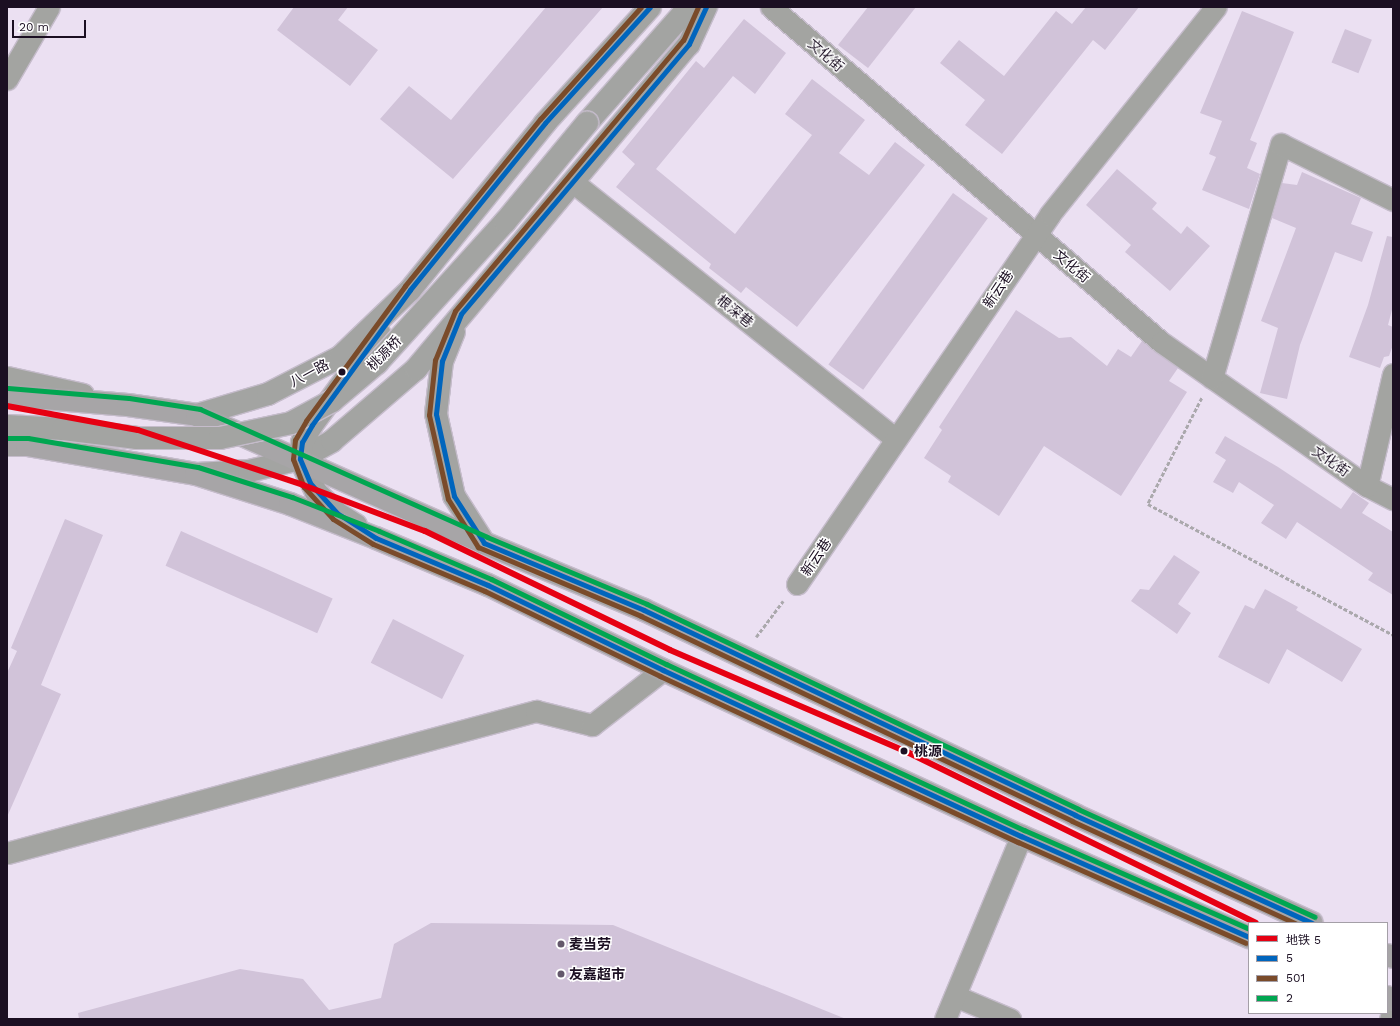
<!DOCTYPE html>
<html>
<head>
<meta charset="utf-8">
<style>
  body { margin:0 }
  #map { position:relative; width:1400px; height:1026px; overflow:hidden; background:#ebe0f2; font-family:"Work Sans","Noto Sans SC",sans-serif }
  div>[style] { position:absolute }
  .building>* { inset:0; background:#d1c3d9; transform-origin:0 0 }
  .path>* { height:2.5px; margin-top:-1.25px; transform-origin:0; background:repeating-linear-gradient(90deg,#aaa8ac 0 4px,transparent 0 6px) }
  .roads { filter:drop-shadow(1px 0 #c5bccb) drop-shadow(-1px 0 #c5bccb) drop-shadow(0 1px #c5bccb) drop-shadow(0 -1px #c5bccb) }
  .minor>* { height:21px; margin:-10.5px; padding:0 10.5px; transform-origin:10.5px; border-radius:10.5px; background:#a3a4a1 }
  .secondary>* { height:22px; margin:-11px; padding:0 11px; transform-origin:11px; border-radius:11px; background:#a3a4a2 }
  .primary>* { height:22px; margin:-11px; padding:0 11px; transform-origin:11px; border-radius:11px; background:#a7a5a7 }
  .bridges { filter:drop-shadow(1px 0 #c5bccb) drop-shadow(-1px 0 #c5bccb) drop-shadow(0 1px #c5bccb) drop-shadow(0 -1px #c5bccb) }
  .secondary-bridge>* { height:22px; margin:-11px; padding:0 11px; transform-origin:11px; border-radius:11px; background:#a3a4a2 }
  .bus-1>* { height:5px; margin:-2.5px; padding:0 2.5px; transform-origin:2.5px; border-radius:2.5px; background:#0065bd }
  .bus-2>* { height:5px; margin:-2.5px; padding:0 2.5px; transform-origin:2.5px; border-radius:2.5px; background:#7a4b2a }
  .bus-3>* { height:5px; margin:-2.5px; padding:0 2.5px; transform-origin:2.5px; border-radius:2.5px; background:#00a651 }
  .metro-1>* { height:6px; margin:-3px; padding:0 3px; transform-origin:3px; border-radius:3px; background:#e60012 }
  .dots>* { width:11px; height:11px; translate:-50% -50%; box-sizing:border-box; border:2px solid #fff; border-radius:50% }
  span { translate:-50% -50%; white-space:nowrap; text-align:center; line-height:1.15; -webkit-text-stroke:3px #fff; paint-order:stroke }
  .street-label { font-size:14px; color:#1b0f22 }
  .stop-label { font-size:14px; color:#1b0f22; font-weight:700 }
  .left { translate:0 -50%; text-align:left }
  .poi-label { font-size:14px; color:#1b0f22; font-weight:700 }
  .frame { position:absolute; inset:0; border:8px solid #1b0f22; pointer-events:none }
  .legend { position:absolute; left:1248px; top:922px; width:140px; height:92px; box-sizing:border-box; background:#fff; border:1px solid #a49fa7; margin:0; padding:5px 7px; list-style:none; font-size:12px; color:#1b0f22 }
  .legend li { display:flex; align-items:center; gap:8px; height:20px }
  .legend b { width:20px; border:1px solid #a49fa7 }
  .scale { position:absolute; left:12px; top:20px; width:74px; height:18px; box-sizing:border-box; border:2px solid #1b0f22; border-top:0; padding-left:5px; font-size:12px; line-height:14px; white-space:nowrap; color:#1b0f22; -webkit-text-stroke:3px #fff; paint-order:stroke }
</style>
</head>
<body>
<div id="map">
  <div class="building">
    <div style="clip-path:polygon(294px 7px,348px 7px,338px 20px,378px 50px,350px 86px,277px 30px)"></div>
    <div style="clip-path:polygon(546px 7px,603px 7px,453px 179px,380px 119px,409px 86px,451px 120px)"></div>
    <div style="clip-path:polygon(868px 7px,916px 7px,868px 68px,838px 45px)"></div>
    <div style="clip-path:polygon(1086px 7px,1139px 7px,1105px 50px,1093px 40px,1002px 154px,965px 125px,985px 100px,940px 63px,959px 40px,1004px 76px,1056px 11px,1072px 24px)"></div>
    <div style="clip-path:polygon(1242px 11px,1294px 32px,1250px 140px,1257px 143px,1247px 168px,1260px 174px,1249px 209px,1202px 190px,1216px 157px,1209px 154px,1222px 121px,1200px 113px)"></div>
    <div style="clip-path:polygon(744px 19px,786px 53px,755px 94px,733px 76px,656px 169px,735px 234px,812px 135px,785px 114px,812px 79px,865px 120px,839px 153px,869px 175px,895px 142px,925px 165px,797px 327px,746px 287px,741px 293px,709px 268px,711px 264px,616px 187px,635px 164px,622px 152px,696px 61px,704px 68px)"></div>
    <div style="left:1345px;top:29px;width:29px;height:36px;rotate:22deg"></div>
    <div style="clip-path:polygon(1117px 169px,1157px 203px,1152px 209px,1181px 234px,1187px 226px,1210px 246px,1170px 291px,1125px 252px,1131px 245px,1086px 205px)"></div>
    <div style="clip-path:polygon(1302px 172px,1361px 198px,1351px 224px,1373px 232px,1362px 262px,1335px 252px,1300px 345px,1287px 399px,1260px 393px,1278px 328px,1261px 321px,1296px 228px,1272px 218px,1282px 183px,1297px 185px)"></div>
    <div style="left:953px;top:193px;width:43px;height:212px;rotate:36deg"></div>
    <div style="clip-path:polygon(1387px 236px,1393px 237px,1393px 306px,1388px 325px,1393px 327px,1393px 345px,1389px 356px,1384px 357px,1380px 368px,1349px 357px,1368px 305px)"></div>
    <div style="clip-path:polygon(1016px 310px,1059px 338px,1071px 337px,1107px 366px,1118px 349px,1131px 357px,1142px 341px,1178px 368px,1169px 381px,1187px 392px,1121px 496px,1044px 446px,999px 516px,948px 482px,951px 476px,924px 458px,942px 430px,939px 427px)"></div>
    <div style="clip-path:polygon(1225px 436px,1278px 467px,1341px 509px,1353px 492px,1369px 503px,1362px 513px,1393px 532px,1393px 595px,1368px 580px,1373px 573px,1297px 522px,1286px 539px,1261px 523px,1274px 505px,1239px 482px,1233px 493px,1213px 482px,1226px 460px,1215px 453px)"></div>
    <div style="clip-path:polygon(65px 519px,103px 535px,41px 685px,61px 694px,7px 817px,7px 673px,17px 651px,11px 648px)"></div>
    <div style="left:181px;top:531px;width:166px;height:38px;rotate:24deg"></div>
    <div style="clip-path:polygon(1174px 555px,1200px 572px,1178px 604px,1191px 613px,1177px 634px,1131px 601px,1140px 589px,1149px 590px)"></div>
    <div style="clip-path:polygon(1265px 589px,1298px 607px,1296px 610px,1362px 649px,1342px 682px,1287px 649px,1269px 684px,1218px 657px,1245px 605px,1254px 609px)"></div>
    <div style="left:393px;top:619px;width:80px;height:49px;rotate:27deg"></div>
    <div style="clip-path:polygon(431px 923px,613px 925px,846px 1019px,79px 1019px,78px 1013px,240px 969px,303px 979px,329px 1010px,381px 998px,394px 944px)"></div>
  </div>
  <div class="path">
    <div style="left:1202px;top:398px;width:119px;rotate:117deg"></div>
    <div style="left:1148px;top:504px;width:278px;rotate:28.1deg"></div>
    <div style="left:756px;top:637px;width:45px;rotate:-53.1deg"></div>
  </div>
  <div class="roads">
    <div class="minor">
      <div style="left:771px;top:7px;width:514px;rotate:40.66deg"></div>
      <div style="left:1161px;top:342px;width:251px;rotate:35deg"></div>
      <div style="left:1367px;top:486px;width:29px;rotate:27deg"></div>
      <div style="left:7px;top:79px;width:83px;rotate:-59.7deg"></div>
      <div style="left:574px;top:183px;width:411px;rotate:38.5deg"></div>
      <div style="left:7px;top:377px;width:78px;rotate:12.6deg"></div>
      <div style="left:1212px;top:378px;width:244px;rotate:-73.6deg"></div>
      <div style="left:1281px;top:144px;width:125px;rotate:26.6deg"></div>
      <div style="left:1367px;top:486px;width:115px;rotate:-76.9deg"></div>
      <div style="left:797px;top:584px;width:448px;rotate:-55.6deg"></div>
      <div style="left:1050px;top:214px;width:265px;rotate:-51.3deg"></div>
      <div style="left:7px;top:853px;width:548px;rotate:-15.03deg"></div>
      <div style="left:536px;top:711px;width:58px;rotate:14deg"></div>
      <div style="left:592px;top:725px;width:90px;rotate:-37.8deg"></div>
      <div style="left:955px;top:996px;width:60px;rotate:22.7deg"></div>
      <div style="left:945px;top:1019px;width:198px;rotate:-67.4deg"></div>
      <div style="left:1390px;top:1019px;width:8px;rotate:-67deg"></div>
    </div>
    <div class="secondary">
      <div style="left:587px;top:123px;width:154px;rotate:-48.7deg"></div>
      <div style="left:454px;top:332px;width:31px;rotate:112deg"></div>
      <div style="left:442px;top:361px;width:53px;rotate:96.5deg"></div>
      <div style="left:436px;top:414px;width:84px;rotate:77.6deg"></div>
      <div style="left:454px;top:496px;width:56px;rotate:57.4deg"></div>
      <div style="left:197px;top:415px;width:74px;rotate:-16.5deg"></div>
      <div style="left:268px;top:394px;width:81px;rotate:-27.2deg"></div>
      <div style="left:340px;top:357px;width:97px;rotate:-43.7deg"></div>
      <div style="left:410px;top:290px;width:215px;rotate:-51deg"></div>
      <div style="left:545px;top:123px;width:156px;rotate:-47.8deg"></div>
      <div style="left:197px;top:474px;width:52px;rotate:-3.3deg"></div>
      <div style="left:249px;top:471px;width:52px;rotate:-13.2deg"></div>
      <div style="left:300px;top:459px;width:37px;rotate:-29deg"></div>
      <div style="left:332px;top:441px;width:111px;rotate:-40.6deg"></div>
      <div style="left:416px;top:369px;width:424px;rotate:-50deg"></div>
      <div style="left:689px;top:44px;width:41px;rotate:-65.3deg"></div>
      <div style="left:356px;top:525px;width:22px;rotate:-148deg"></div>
      <div style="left:337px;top:513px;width:30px;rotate:-135deg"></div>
      <div style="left:316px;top:492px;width:37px;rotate:-116deg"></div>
      <div style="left:300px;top:459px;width:17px;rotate:-83deg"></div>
      <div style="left:302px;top:442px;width:20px;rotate:-60deg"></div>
      <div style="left:312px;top:425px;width:114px;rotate:-53.9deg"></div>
    </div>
    <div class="primary">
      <div style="left:7px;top:395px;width:121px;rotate:4.7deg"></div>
      <div style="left:128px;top:405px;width:70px;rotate:8.2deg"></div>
      <div style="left:197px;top:415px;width:314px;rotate:24deg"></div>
      <div style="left:484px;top:543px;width:173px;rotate:22.7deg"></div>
      <div style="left:644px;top:610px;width:477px;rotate:25.4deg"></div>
      <div style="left:1075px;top:815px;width:260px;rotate:24.5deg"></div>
      <div style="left:7px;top:445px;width:20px"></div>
      <div style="left:27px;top:445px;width:171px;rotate:9.7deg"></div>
      <div style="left:196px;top:474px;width:99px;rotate:17.7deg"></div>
      <div style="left:290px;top:504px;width:92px;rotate:21.6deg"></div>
      <div style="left:376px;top:538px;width:121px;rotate:22.8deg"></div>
      <div style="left:488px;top:585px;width:195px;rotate:25.9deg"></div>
      <div style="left:663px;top:670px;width:395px;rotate:24.9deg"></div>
      <div style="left:1021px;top:836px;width:249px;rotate:23.9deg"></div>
      <div style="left:1387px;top:955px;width:6px;rotate:18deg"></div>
      <div style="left:1387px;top:997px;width:7px;rotate:27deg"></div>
    </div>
  </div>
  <div class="bridges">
    <div class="secondary-bridge">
      <div style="left:7px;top:426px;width:56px;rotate:3.1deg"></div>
      <div style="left:63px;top:429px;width:75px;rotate:6.9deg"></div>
      <div style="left:137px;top:438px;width:83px"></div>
      <div style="left:220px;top:438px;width:73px;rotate:-11.9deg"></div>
      <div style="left:291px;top:423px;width:47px;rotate:-28.2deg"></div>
      <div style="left:332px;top:401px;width:59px;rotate:-40.2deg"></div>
      <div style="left:377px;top:363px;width:190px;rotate:-47.8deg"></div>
      <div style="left:505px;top:222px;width:129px;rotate:-50.4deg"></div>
    </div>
  </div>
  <div class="bus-1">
    <div style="left:650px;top:7px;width:156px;rotate:132.2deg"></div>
    <div style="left:545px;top:123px;width:215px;rotate:129deg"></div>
    <div style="left:410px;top:290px;width:167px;rotate:126deg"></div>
    <div style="left:312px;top:425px;width:20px;rotate:120deg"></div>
    <div style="left:302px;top:442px;width:17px;rotate:97deg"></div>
    <div style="left:300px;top:459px;width:26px;rotate:67deg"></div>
    <div style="left:310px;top:483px;width:40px;rotate:48deg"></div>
    <div style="left:337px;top:513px;width:46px;rotate:32.7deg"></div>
    <div style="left:376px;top:538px;width:121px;rotate:22.8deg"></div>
    <div style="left:488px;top:585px;width:195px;rotate:25.9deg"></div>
    <div style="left:663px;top:670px;width:395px;rotate:24.9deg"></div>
    <div style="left:1021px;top:836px;width:249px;rotate:23.9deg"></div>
    <div style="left:706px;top:7px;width:41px;rotate:114.7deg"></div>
    <div style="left:689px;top:44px;width:353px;rotate:130.2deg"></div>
    <div style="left:461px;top:314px;width:51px;rotate:112deg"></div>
    <div style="left:442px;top:361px;width:53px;rotate:96.5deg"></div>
    <div style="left:436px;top:414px;width:84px;rotate:77.6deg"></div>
    <div style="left:454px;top:496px;width:56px;rotate:57.4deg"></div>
    <div style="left:484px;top:543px;width:173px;rotate:22.7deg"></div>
    <div style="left:644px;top:610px;width:477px;rotate:25.4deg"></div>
    <div style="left:1075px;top:815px;width:260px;rotate:24.5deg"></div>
  </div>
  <div class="bus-2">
    <div style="left:641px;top:7px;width:151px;rotate:132deg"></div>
    <div style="left:540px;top:119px;width:215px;rotate:129deg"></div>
    <div style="left:405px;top:286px;width:167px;rotate:126.3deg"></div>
    <div style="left:306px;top:421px;width:22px;rotate:120deg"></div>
    <div style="left:295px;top:440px;width:19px;rotate:96deg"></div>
    <div style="left:293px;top:459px;width:30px;rotate:69deg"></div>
    <div style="left:304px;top:487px;width:43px;rotate:47.8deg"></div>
    <div style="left:333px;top:519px;width:47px;rotate:32deg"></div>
    <div style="left:373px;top:544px;width:121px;rotate:22.8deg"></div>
    <div style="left:485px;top:591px;width:195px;rotate:25.9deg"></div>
    <div style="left:660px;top:676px;width:395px;rotate:24.9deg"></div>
    <div style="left:1018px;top:842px;width:249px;rotate:23.9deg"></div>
    <div style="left:698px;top:7px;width:36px;rotate:114deg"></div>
    <div style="left:683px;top:40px;width:354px;rotate:130.1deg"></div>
    <div style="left:455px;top:311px;width:53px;rotate:112.2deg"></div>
    <div style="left:435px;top:360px;width:55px;rotate:96.2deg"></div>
    <div style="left:429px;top:415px;width:86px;rotate:77.3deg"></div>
    <div style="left:448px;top:499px;width:57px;rotate:58deg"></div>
    <div style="left:478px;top:547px;width:177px;rotate:22.9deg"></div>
    <div style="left:641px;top:616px;width:477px;rotate:25.4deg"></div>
    <div style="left:1072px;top:821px;width:245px;rotate:24.6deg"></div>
  </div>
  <div class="bus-3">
    <div style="left:8px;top:388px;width:121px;rotate:4.7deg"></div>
    <div style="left:129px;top:398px;width:72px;rotate:8.8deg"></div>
    <div style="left:200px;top:409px;width:314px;rotate:24deg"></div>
    <div style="left:487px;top:537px;width:173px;rotate:22.7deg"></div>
    <div style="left:647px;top:604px;width:477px;rotate:25.4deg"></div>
    <div style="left:1078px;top:809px;width:260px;rotate:24.5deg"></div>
    <div style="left:7px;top:438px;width:21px"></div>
    <div style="left:28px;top:438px;width:172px;rotate:9.7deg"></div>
    <div style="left:198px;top:467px;width:99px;rotate:17.7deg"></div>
    <div style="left:292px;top:497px;width:93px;rotate:21.3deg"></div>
    <div style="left:379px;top:531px;width:122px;rotate:23.2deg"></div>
    <div style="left:491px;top:579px;width:195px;rotate:25.9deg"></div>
    <div style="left:666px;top:664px;width:395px;rotate:24.9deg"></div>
    <div style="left:1024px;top:830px;width:246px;rotate:23.7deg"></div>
  </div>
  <div class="metro-1">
    <div style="left:7px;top:406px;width:133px;rotate:10.4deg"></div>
    <div style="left:138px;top:430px;width:174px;rotate:18.4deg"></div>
    <div style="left:303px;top:485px;width:130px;rotate:20.7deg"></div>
    <div style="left:425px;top:531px;width:272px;rotate:25.9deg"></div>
    <div style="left:670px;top:650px;width:260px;rotate:23.3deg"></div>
    <div style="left:909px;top:753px;width:386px;rotate:26.1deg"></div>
  </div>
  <div class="dots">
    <div style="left:342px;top:372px;background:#1b0f22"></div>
    <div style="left:904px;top:751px;background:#1b0f22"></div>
    <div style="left:561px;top:944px;background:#64586b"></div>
    <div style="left:561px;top:974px;background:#64586b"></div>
  </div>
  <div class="street-label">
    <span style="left:826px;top:55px;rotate:41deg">文化街</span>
    <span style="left:1072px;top:266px;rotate:40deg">文化街</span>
    <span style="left:998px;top:289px;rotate:-56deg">新云巷</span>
    <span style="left:735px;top:311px;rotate:39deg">根深巷</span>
    <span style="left:384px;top:353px;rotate:-46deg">桃源桥</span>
    <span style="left:309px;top:373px;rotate:-28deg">八一路</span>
    <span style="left:1331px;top:461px;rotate:35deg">文化街</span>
    <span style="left:816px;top:557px;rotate:-56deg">新云巷</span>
  </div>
  <div class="stop-label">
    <span class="left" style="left:914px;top:751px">桃源</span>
  </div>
  <div class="poi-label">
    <span class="left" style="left:569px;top:944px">麦当劳</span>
    <span class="left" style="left:569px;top:974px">友嘉超市</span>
  </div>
  <div class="frame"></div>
  <ul class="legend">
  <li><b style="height:5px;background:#e60012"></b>地铁 5</li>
  <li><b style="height:5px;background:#0065bd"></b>5</li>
  <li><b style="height:5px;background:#7a4b2a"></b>501</li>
  <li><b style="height:5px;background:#00a651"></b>2</li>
  </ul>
  <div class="scale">20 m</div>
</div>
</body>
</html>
